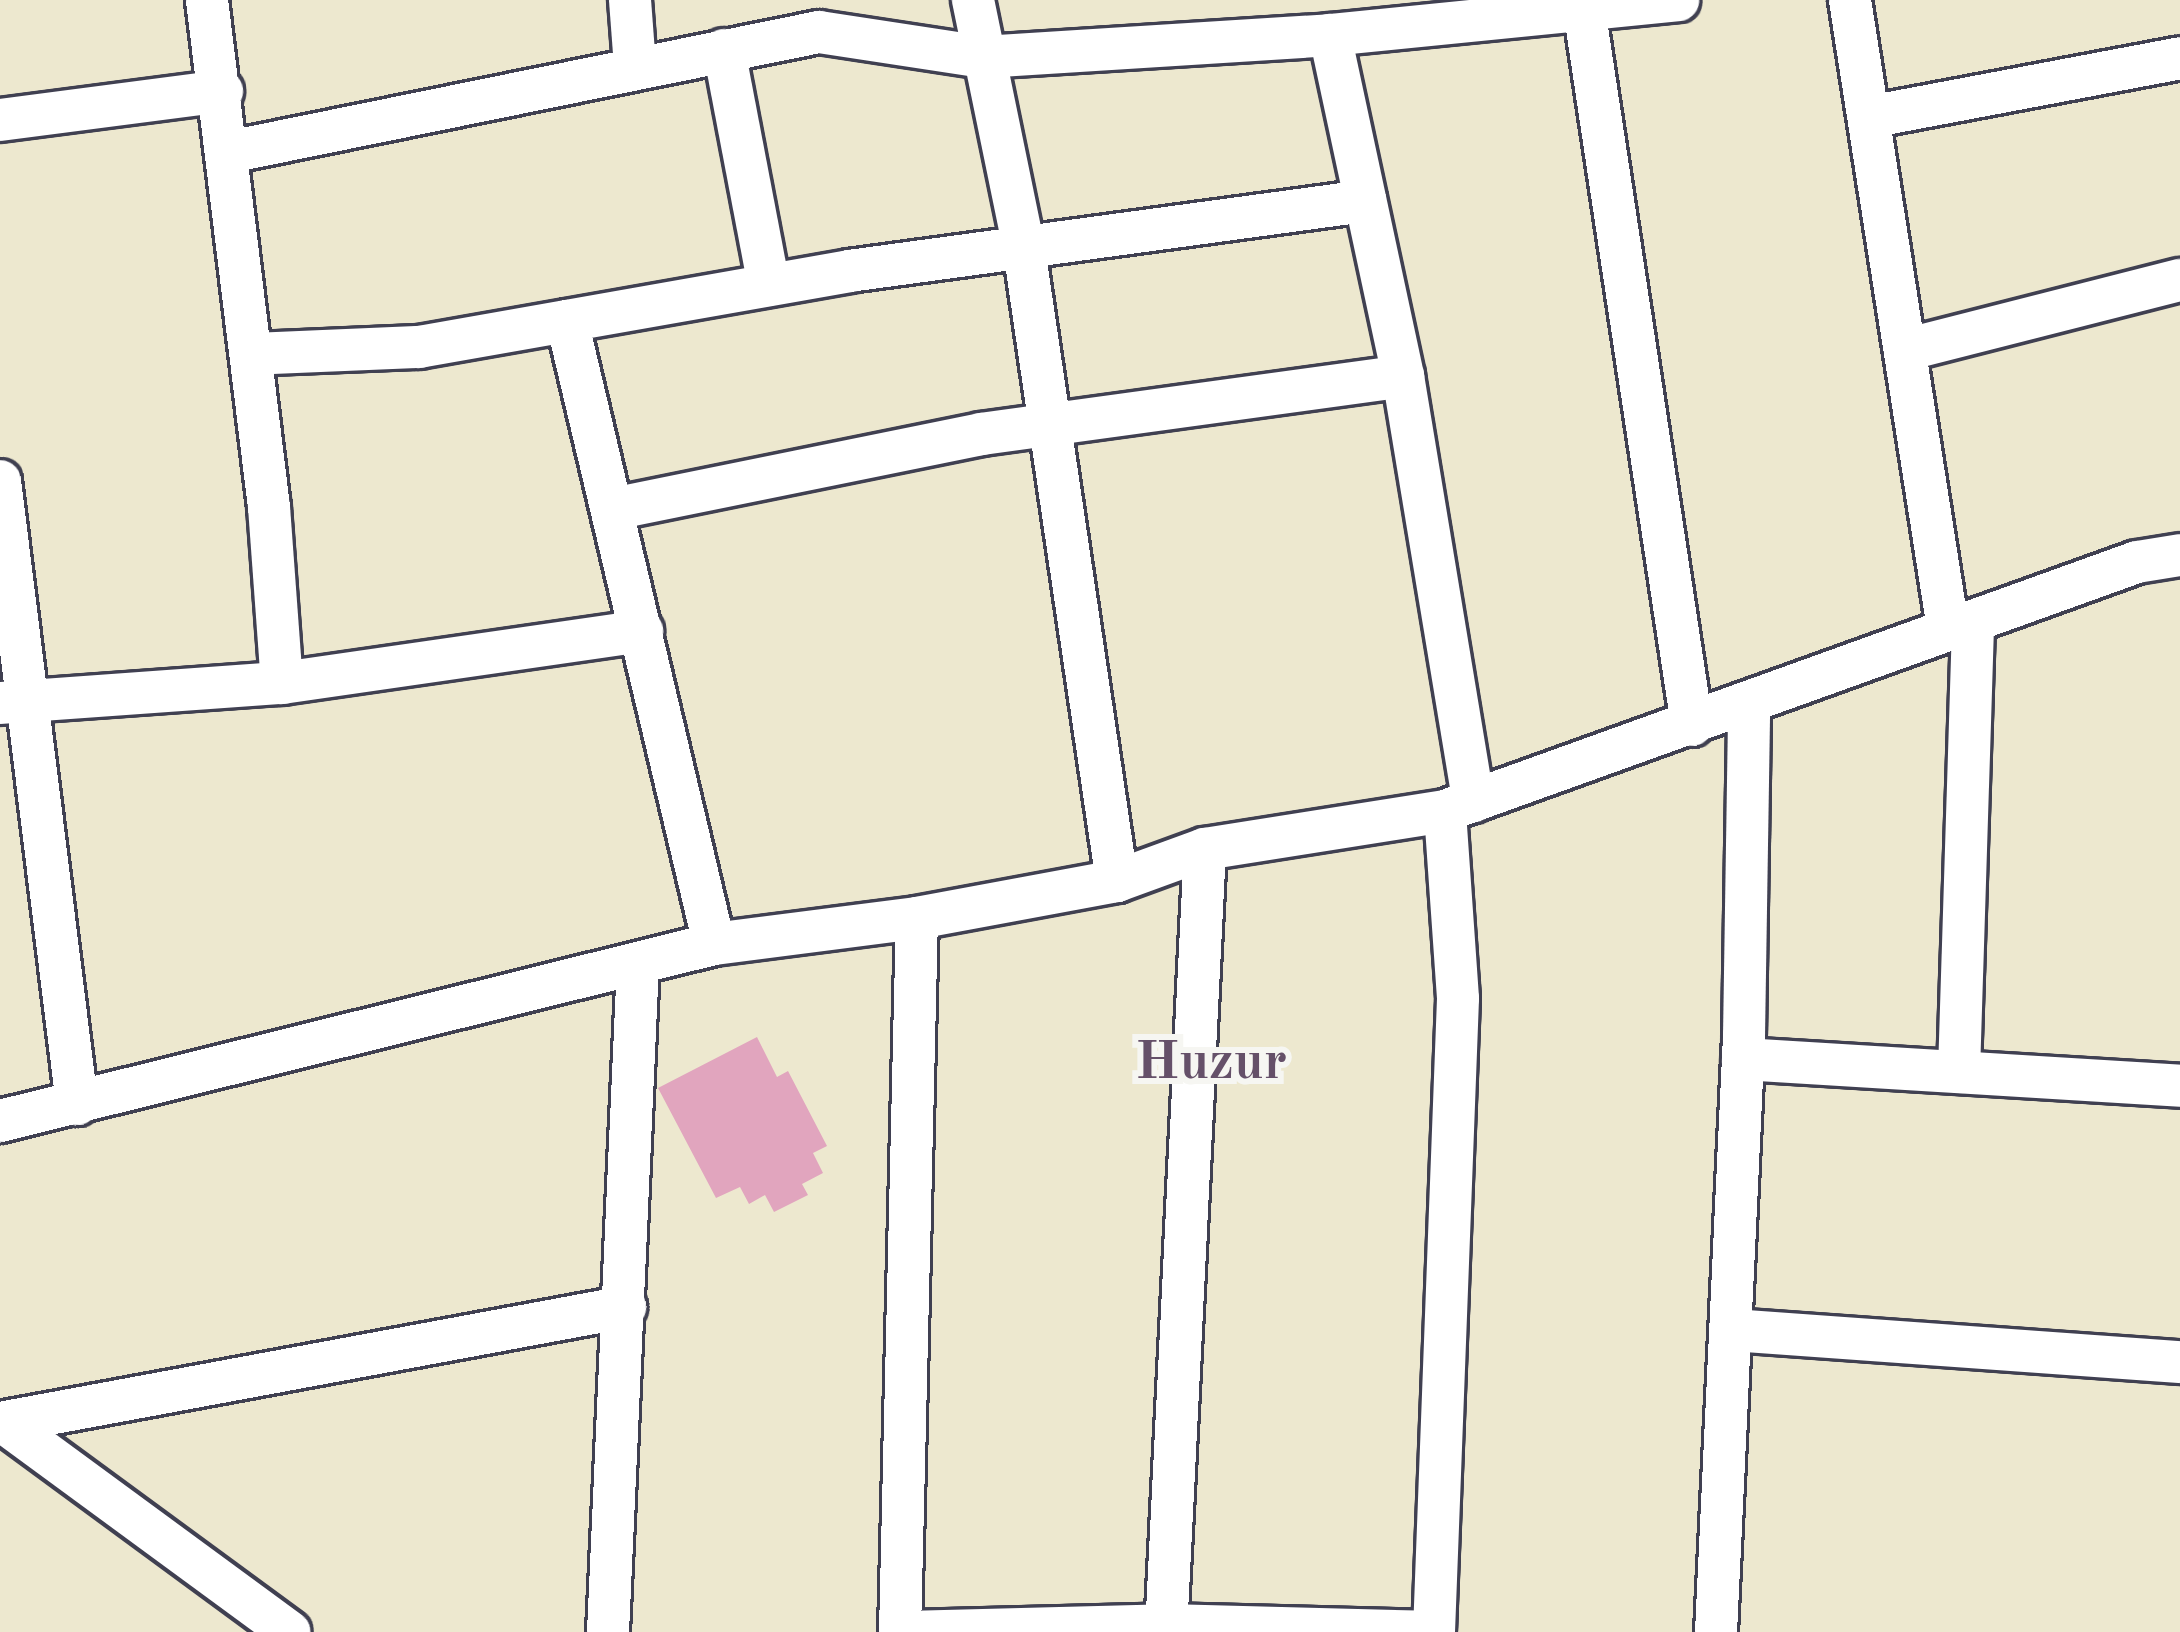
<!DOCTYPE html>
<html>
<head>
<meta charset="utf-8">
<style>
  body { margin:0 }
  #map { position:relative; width:2180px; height:1632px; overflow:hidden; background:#ede8cf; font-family:"Old Standard TT",serif }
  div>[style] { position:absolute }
  .building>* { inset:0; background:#e1a5be }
  .roads { filter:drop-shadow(3px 0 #404051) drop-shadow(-3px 0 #404051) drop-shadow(0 3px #404051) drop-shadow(0 -3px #404051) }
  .minor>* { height:42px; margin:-21px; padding:0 21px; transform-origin:21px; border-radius:21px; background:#fff }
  span { translate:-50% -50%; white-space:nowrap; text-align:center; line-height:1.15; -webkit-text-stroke:12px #f6f6f2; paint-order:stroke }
  .district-label { font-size:54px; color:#655069; font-weight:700 }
</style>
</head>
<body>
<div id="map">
  <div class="building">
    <div style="clip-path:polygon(757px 1037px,777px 1077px,788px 1071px,827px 1146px,813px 1153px,823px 1173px,802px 1184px,808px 1195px,774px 1212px,765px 1195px,749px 1204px,740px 1187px,716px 1198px,658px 1088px)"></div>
  </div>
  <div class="roads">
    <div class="minor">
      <div style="left:207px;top:0;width:511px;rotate:83.03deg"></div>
      <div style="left:269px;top:507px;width:176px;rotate:85.8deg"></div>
      <div style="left:630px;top:0;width:67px;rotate:85.7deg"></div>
      <div style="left:973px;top:0;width:254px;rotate:78.4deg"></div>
      <div style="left:1024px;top:249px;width:639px;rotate:81.63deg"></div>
      <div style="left:1850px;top:0;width:637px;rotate:81.14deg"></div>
      <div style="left:1585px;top:15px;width:718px;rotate:81.43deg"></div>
      <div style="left:1330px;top:35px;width:350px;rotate:-5.7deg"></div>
      <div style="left:724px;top:50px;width:239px;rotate:79.2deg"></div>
      <div style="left:1869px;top:117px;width:317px;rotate:-10.7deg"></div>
      <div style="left:0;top:120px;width:224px;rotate:-7.4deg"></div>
      <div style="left:229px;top:152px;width:602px;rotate:-11.5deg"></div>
      <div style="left:819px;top:32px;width:166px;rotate:8.7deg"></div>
      <div style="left:983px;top:57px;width:348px;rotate:-3.6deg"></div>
      <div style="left:1330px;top:35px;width:349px;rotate:77.9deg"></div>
      <div style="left:1403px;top:376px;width:431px;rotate:80.6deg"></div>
      <div style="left:567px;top:321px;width:640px;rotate:76.72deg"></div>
      <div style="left:1905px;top:350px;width:284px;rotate:-14.3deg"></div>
      <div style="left:251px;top:354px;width:168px;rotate:-2.4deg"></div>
      <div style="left:419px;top:347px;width:437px;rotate:-10deg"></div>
      <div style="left:849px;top:271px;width:521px;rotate:-7.73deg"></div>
      <div style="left:0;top:481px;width:628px;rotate:82.95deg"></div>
      <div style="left:613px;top:509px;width:376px;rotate:-11.5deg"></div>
      <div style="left:981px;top:434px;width:426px;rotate:-7.8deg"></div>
      <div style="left:0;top:703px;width:283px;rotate:-4.1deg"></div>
      <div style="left:282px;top:683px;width:364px;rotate:-8.2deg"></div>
      <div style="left:1743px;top:1059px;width:438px;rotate:3.5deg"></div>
      <div style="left:1959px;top:1072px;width:451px;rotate:-88.2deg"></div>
      <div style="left:0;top:1121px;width:736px;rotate:-13.92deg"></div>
      <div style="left:714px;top:944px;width:205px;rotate:-7.3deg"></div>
      <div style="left:917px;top:918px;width:203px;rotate:-10.5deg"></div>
      <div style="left:1117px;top:881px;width:94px;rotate:-20deg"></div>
      <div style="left:1205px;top:849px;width:243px;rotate:-9deg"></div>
      <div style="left:1445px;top:811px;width:735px;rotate:-19.79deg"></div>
      <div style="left:2137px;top:562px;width:44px;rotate:-9.2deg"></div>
      <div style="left:1732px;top:1330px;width:449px;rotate:4.1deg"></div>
      <div style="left:0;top:1423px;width:636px;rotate:-10.51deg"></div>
      <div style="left:5px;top:1423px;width:353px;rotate:36.3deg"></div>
      <div style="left:608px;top:1632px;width:669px;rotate:-87.43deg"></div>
      <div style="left:900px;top:1632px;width:714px;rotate:-88.64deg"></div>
      <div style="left:906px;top:1632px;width:260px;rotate:-1.5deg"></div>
      <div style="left:1166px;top:1625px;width:262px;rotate:1.5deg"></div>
      <div style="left:1166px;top:1632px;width:784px;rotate:-87.15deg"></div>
      <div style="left:1434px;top:1632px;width:634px;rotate:-87.83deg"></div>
      <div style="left:1458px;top:998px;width:187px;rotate:-94deg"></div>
      <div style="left:1716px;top:1632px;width:597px;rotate:-87.31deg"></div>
      <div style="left:1744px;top:1036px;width:332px;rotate:-89.1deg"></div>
    </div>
  </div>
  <div class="district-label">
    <span style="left:1211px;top:1064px">Huzur</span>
  </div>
</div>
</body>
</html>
